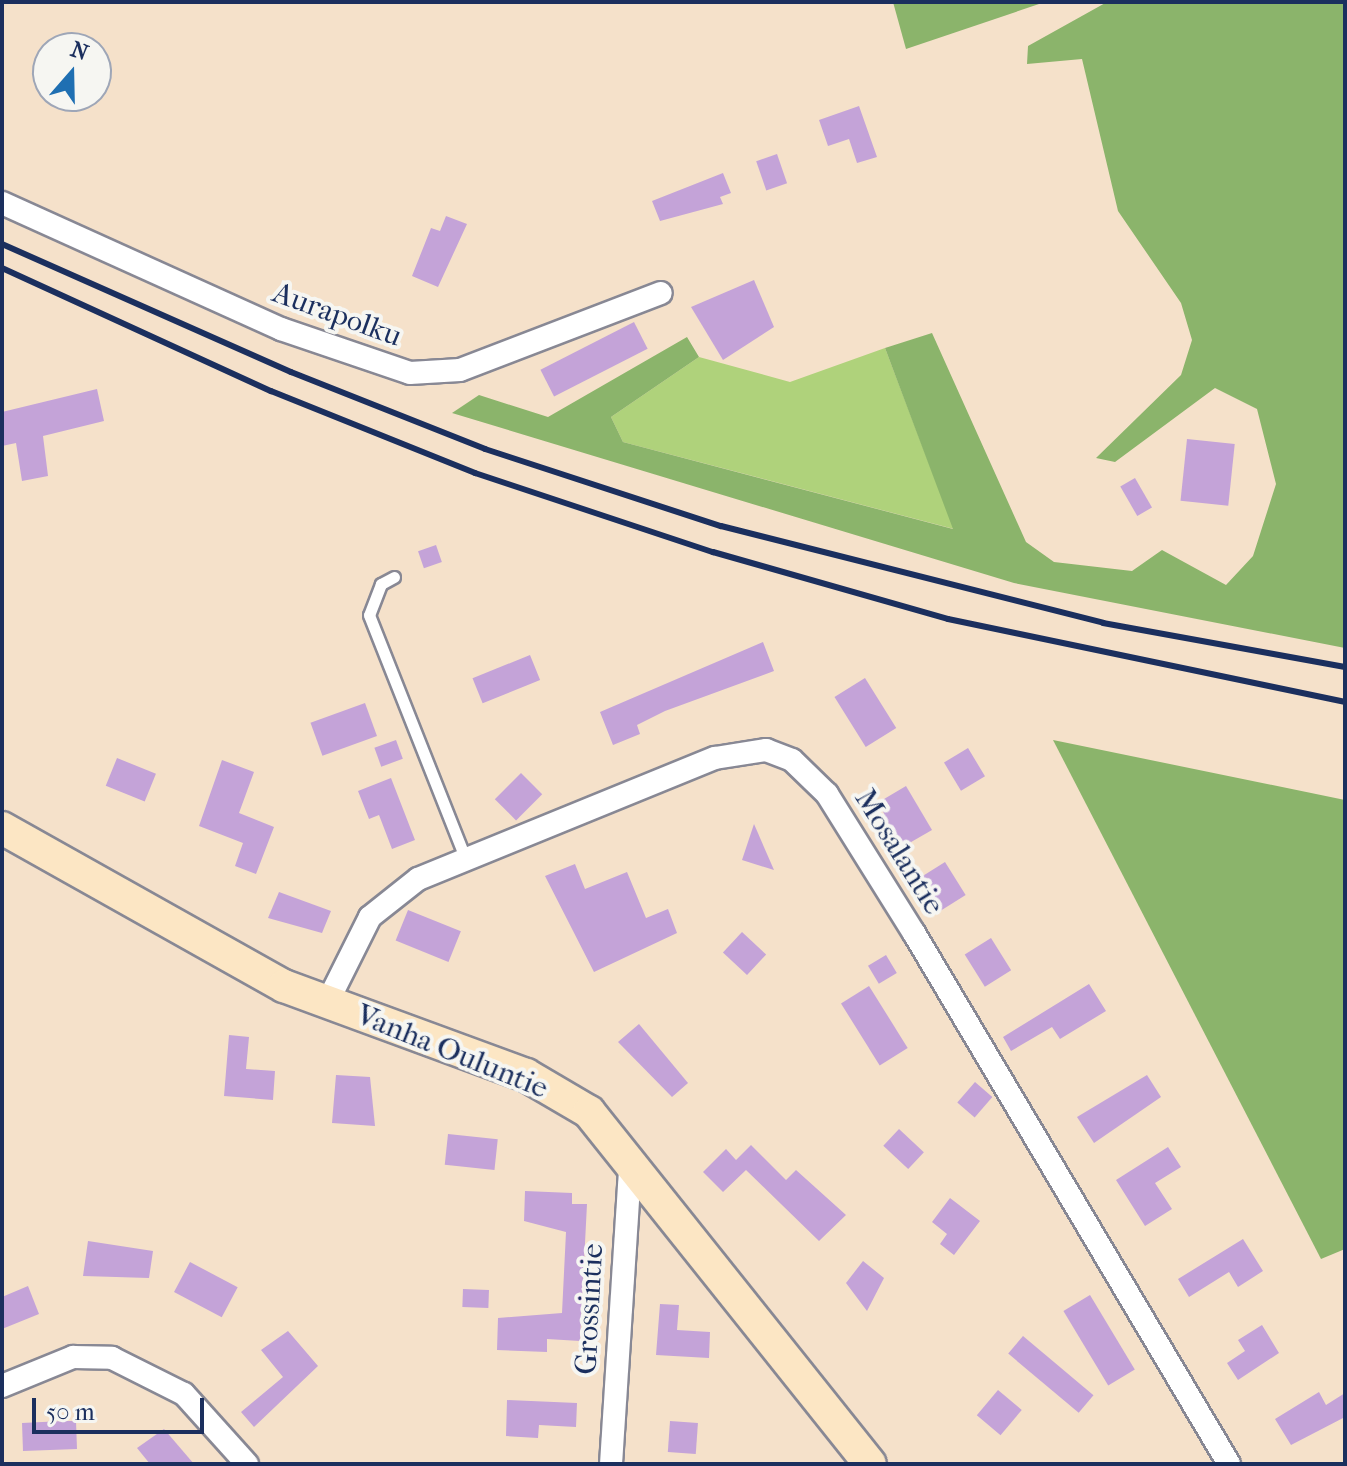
<!DOCTYPE html>
<html>
<head>
<meta charset="utf-8">
<style>
  body { margin:0 }
  #map { position:relative; width:1347px; height:1466px; overflow:hidden; background:#f5e1ca; font-family:"IM FELL French Canon",serif }
  div>[style] { position:absolute }
  .green>* { inset:0; background:#afd27b }
  .forest>* { inset:0; background:#8bb46b }
  .building>* { inset:0; background:#c4a3d8; transform-origin:0 0 }
  .roads { filter:drop-shadow(2px 0 #888894) drop-shadow(-2px 0 #888894) drop-shadow(0 2px #888894) drop-shadow(0 -2px #888894) }
  .lane>* { height:11px; margin:-5.5px; padding:0 5.5px; transform-origin:5.5px; border-radius:5.5px; background:#fff }
  .street>* { height:22px; margin:-11px; padding:0 11px; transform-origin:11px; border-radius:11px; background:#fff }
  .secondary>* { height:32px; margin:-16px; padding:0 16px; transform-origin:16px; border-radius:16px; background:#fce6c4 }
  .rail>* { height:6px; margin:-3px; padding:0 3px; transform-origin:3px; border-radius:3px; background:#1b2f5e }
  span { translate:-50% -50%; white-space:nowrap; text-align:center; line-height:1.15; -webkit-text-stroke:8px #f6f6f2; paint-order:stroke }
  .street-label { font-size:30px; color:#1b2f5e }
  .frame { position:absolute; inset:0; border:4px solid #1b2f5e; pointer-events:none }
  .north { position:absolute; left:32px; top:32px; width:80px; height:80px; box-sizing:border-box; background:#f6f6f2; border:2px solid #9ea6b7; border-radius:50%; rotate:20deg; font-size:22px; font-weight:700; line-height:32px; text-align:center; color:#1b2f5e }
  .north::after { content:''; display:block; margin:auto; width:28px; height:36px; background:#1f6fb2; clip-path:polygon(50% 0,100% 100%,50% 72%,0 100%) }
  .scale { position:absolute; left:32px; top:1398px; width:172px; height:36px; box-sizing:border-box; border:4px solid #1b2f5e; border-top:0; padding-left:10px; font-size:24px; line-height:28px; white-space:nowrap; color:#1b2f5e; -webkit-text-stroke:6px #f6f6f2; paint-order:stroke }
</style>
</head>
<body>
<div id="map">
  <div class="green">
    <div style="clip-path:polygon(885px 348px,954px 529px,623px 442px,611px 417px,699px 357px,790px 382px)"></div>
  </div>
  <div class="forest">
    <div style="clip-path:polygon(893px 2px,1045px 2px,906px 49px)"></div>
    <div style="clip-path:polygon(1107px 2px,1345px 2px,1345px 648px,1014px 583px,452px 413px,479px 395px,548px 417px,687px 337px,699px 357px,611px 417px,623px 442px,953px 529px,885px 348px,932px 333px,1026px 542px,1054px 562px,1132px 571px,1162px 550px,1226px 585px,1253px 556px,1276px 484px,1257px 409px,1215px 388px,1115px 462px,1096px 458px,1181px 375px,1192px 340px,1181px 303px,1118px 211px,1082px 59px,1027px 64px,1028px 46px)"></div>
    <div style="clip-path:polygon(1053px 740px,1345px 800px,1345px 1249px,1321px 1259px)"></div>
  </div>
  <div class="building">
    <div style="clip-path:polygon(859px 106px,877px 157px,857px 163px,849px 139px,828px 146px,819px 120px)"></div>
    <div style="left:777px;top:154px;width:31px;height:22px;rotate:71deg"></div>
    <div style="clip-path:polygon(723px 173px,731px 193px,720px 197px,723px 204px,660px 221px,652px 201px)"></div>
    <div style="clip-path:polygon(446px 216px,467px 224px,438px 287px,412px 276px,431px 228px,440px 231px)"></div>
    <div style="clip-path:polygon(754px 280px,774px 327px,723px 360px,691px 307px)"></div>
    <div style="left:634px;top:322px;width:30px;height:105px;rotate:63deg"></div>
    <div style="clip-path:polygon(97px 389px,104px 421px,43px 436px,48px 476px,22px 481px,16px 443px,2px 446px,2px 412px)"></div>
    <div style="left:1187px;top:439px;width:48px;height:62px;rotate:6deg"></div>
    <div style="left:1135px;top:478px;width:34px;height:17px;rotate:60deg"></div>
    <div style="left:436px;top:545px;width:18px;height:19px;rotate:71deg"></div>
    <div style="clip-path:polygon(763px 642px,774px 671px,665px 711px,637px 725px,640px 734px,613px 745px,600px 712px)"></div>
    <div style="left:530px;top:655px;width:27px;height:62px;rotate:68deg"></div>
    <div style="left:865px;top:678px;width:59px;height:36px;rotate:58deg"></div>
    <div style="left:365px;top:703px;width:35px;height:58px;rotate:70deg"></div>
    <div style="left:396px;top:740px;width:20px;height:23px;rotate:70deg"></div>
    <div style="left:968px;top:748px;width:33px;height:28px;rotate:59deg"></div>
    <div style="left:117px;top:758px;width:42px;height:30px;rotate:22deg"></div>
    <div style="clip-path:polygon(222px 760px,254px 772px,239px 813px,274px 827px,256px 874px,235px 866px,243px 843px,199px 826px)"></div>
    <div style="left:521px;top:773px;width:30px;height:37px;rotate:45deg"></div>
    <div style="clip-path:polygon(391px 778px,415px 840px,392px 849px,379px 815px,369px 819px,358px 791px)"></div>
    <div style="clip-path:polygon(906px 786px,932px 830px,899px 849px,879px 802px)"></div>
    <div style="clip-path:polygon(754px 824px,774px 870px,742px 860px)"></div>
    <div style="left:945px;top:862px;width:39px;height:31px;rotate:58deg"></div>
    <div style="clip-path:polygon(575px 864px,585px 889px,627px 872px,646px 918px,668px 909px,677px 933px,594px 972px,545px 876px)"></div>
    <div style="clip-path:polygon(279px 892px,331px 911px,322px 933px,268px 918px)"></div>
    <div style="left:408px;top:910px;width:57px;height:33px;rotate:22deg"></div>
    <div style="left:742px;top:932px;width:33px;height:28px;rotate:43deg"></div>
    <div style="left:991px;top:938px;width:38px;height:31px;rotate:58deg"></div>
    <div style="left:886px;top:955px;width:21px;height:21px;rotate:59deg"></div>
    <div style="clip-path:polygon(1089px 984px,1106px 1011px,1060px 1039px,1052px 1027px,1011px 1051px,1003px 1037px)"></div>
    <div style="left:869px;top:986px;width:73px;height:33px;rotate:58deg"></div>
    <div style="clip-path:polygon(639px 1024px,688px 1083px,672px 1097px,618px 1042px)"></div>
    <div style="clip-path:polygon(229px 1035px,249px 1037px,246px 1069px,275px 1071px,273px 1100px,224px 1096px)"></div>
    <div style="clip-path:polygon(336px 1075px,370px 1077px,375px 1126px,332px 1123px)"></div>
    <div style="clip-path:polygon(1147px 1075px,1161px 1097px,1094px 1143px,1077px 1117px)"></div>
    <div style="left:975px;top:1082px;width:23px;height:27px;rotate:41deg"></div>
    <div style="left:899px;top:1129px;width:34px;height:23px;rotate:43deg"></div>
    <div style="left:448px;top:1134px;width:50px;height:31px;rotate:6deg"></div>
    <div style="clip-path:polygon(751px 1145px,786px 1180px,796px 1170px,846px 1215px,819px 1241px,746px 1170px,723px 1192px,703px 1172px,726px 1149px,736px 1160px)"></div>
    <div style="clip-path:polygon(1168px 1147px,1181px 1167px,1155px 1183px,1172px 1209px,1145px 1226px,1116px 1180px)"></div>
    <div style="clip-path:polygon(525px 1191px,572px 1193px,572px 1204px,587px 1204px,580px 1341px,547px 1339px,547px 1352px,497px 1350px,498px 1318px,562px 1313px,566px 1232px,524px 1221px)"></div>
    <div style="clip-path:polygon(950px 1198px,980px 1221px,954px 1255px,940px 1244px,947px 1234px,932px 1222px)"></div>
    <div style="clip-path:polygon(1243px 1239px,1263px 1271px,1238px 1287px,1229px 1272px,1189px 1297px,1178px 1279px)"></div>
    <div style="clip-path:polygon(88px 1241px,153px 1251px,149px 1278px,83px 1276px)"></div>
    <div style="clip-path:polygon(863px 1261px,884px 1278px,867px 1311px,846px 1283px)"></div>
    <div style="left:190px;top:1262px;width:54px;height:34px;rotate:28deg"></div>
    <div style="clip-path:polygon(28px 1286px,39px 1314px,2px 1329px,2px 1297px)"></div>
    <div style="left:463px;top:1289px;width:26px;height:18px;rotate:2deg"></div>
    <div style="left:1090px;top:1295px;width:87px;height:31px;rotate:59deg"></div>
    <div style="clip-path:polygon(660px 1304px,679px 1305px,677px 1330px,710px 1332px,709px 1358px,656px 1355px)"></div>
    <div style="clip-path:polygon(1262px 1325px,1279px 1353px,1238px 1380px,1227px 1363px,1245px 1351px,1238px 1340px)"></div>
    <div style="clip-path:polygon(288px 1331px,318px 1366px,254px 1427px,241px 1412px,283px 1377px,261px 1350px)"></div>
    <div style="left:1023px;top:1336px;width:92px;height:23px;rotate:40deg"></div>
    <div style="left:998px;top:1390px;width:31px;height:33px;rotate:40deg"></div>
    <div style="clip-path:polygon(1319px 1392px,1326px 1405px,1345px 1393px,1345px 1417px,1291px 1445px,1275px 1419px)"></div>
    <div style="clip-path:polygon(507px 1400px,577px 1403px,576px 1427px,539px 1425px,538px 1438px,506px 1436px)"></div>
    <div style="clip-path:polygon(63px 1421px,76px 1421px,77px 1449px,23px 1451px,22px 1423px)"></div>
    <div style="left:670px;top:1421px;width:28px;height:31px;rotate:4deg"></div>
    <div style="clip-path:polygon(164px 1429px,194px 1464px,150px 1464px,137px 1448px)"></div>
  </div>
  <div class="roads">
    <div class="lane">
      <div style="left:394px;top:577px;width:15px;rotate:152deg"></div>
      <div style="left:381px;top:584px;width:33px;rotate:111deg"></div>
      <div style="left:369px;top:615px;width:264px;rotate:68.4deg"></div>
    </div>
    <div class="street">
      <div style="left:2px;top:203px;width:306px;rotate:24.3deg"></div>
      <div style="left:281px;top:329px;width:136px;rotate:18.8deg"></div>
      <div style="left:410px;top:373px;width:50px;rotate:-3.4deg"></div>
      <div style="left:460px;top:370px;width:215px;rotate:-21deg"></div>
      <div style="left:327px;top:1003px;width:96px;rotate:-63.4deg"></div>
      <div style="left:370px;top:917px;width:61px;rotate:-38.4deg"></div>
      <div style="left:418px;top:879px;width:321px;rotate:-22.2deg"></div>
      <div style="left:715px;top:758px;width:52px;rotate:-8.9deg"></div>
      <div style="left:766px;top:750px;width:28px;rotate:21deg"></div>
      <div style="left:792px;top:760px;width:49px;rotate:44.2deg"></div>
      <div style="left:827px;top:794px;width:164px;rotate:58deg"></div>
      <div style="left:914px;top:933px;width:617px;rotate:59.32deg"></div>
      <div style="left:2px;top:1386px;width:77px;rotate:-22.2deg"></div>
      <div style="left:73px;top:1357px;width:39px;rotate:1deg"></div>
      <div style="left:112px;top:1358px;width:80px;rotate:26.6deg"></div>
      <div style="left:184px;top:1394px;width:94px;rotate:48deg"></div>
      <div style="left:611px;top:1464px;width:307px;rotate:-86.3deg"></div>
    </div>
    <div class="secondary">
      <div style="left:2px;top:828px;width:323px;rotate:29.3deg"></div>
      <div style="left:284px;top:986px;width:258px;rotate:20.2deg"></div>
      <div style="left:526px;top:1075px;width:73px;rotate:30.4deg"></div>
      <div style="left:589px;top:1112px;width:450px;rotate:51.4deg"></div>
    </div>
  </div>
  <div class="rail">
    <div style="left:2px;top:244px;width:316px;rotate:23.9deg"></div>
    <div style="left:291px;top:372px;width:209px;rotate:21.6deg"></div>
    <div style="left:485px;top:449px;width:248px;rotate:18.1deg"></div>
    <div style="left:721px;top:526px;width:394px;rotate:14.2deg"></div>
    <div style="left:1103px;top:623px;width:246px;rotate:10.3deg"></div>
    <div style="left:2px;top:268px;width:296px;rotate:24.6deg"></div>
    <div style="left:271px;top:391px;width:220px;rotate:21.9deg"></div>
    <div style="left:475px;top:473px;width:251px;rotate:18.4deg"></div>
    <div style="left:713px;top:552px;width:244px;rotate:15.9deg"></div>
    <div style="left:948px;top:619px;width:406px;rotate:11.8deg"></div>
  </div>
  <div class="street-label">
    <span style="left:337px;top:315px;rotate:20deg">Aurapolku</span>
    <span style="left:899px;top:852px;rotate:58deg">Mosalantie</span>
    <span style="left:452px;top:1052px;rotate:22deg">Vanha Ouluntie</span>
    <span style="left:590px;top:1309px;rotate:-87deg">Grossintie</span>
  </div>
  <div class="frame"></div>
  <div class="north">N</div>
  <div class="scale">50 m</div>
</div>
</body>
</html>
